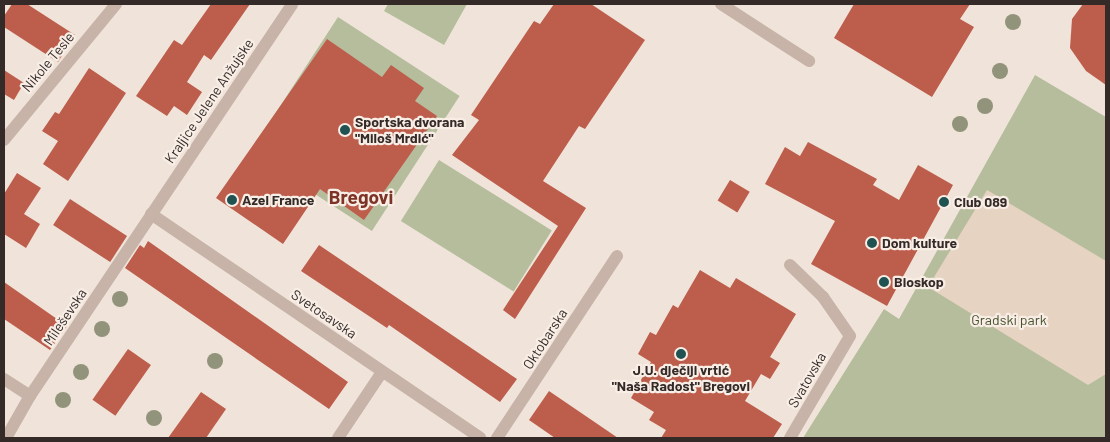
<!DOCTYPE html>
<html>
<head>
<meta charset="utf-8">
<style>
  body { margin:0 }
  #map { position:relative; width:1110px; height:442px; overflow:hidden; background:#f0e4da; font-family:Barlow,sans-serif }
  div>[style] { position:absolute }
  .green>* { inset:0; background:#b5bd9c; transform-origin:0 0 }
  .plaza>* { inset:0; background:#e7d3c2 }
  .building>* { inset:0; background:#bd5d4b; transform-origin:0 0 }
  .street>* { height:12px; margin:-6px; padding:0 6px; transform-origin:6px; border-radius:6px; background:#c7b3a7 }
  .trees>* { width:16px; height:16px; margin:-8px; border-radius:50%; background:#92937b }
  .dots>* { width:14px; height:14px; translate:-50% -50%; box-sizing:border-box; border:2px solid #f8eee6; border-radius:50% }
  span { translate:-50% -50%; white-space:nowrap; text-align:center; line-height:1.15; -webkit-text-stroke:4.5px #f8eee6; paint-order:stroke }
  .street-label { font-size:14px; color:#342a27 }
  .poi-label { font-size:14px; color:#342a27; font-weight:700 }
  .left { translate:0 -50%; text-align:left }
  .park-label { font-size:14px; color:#46502d }
  .district-label { font-size:19px; color:#7d3326; font-weight:700 }
  .frame { position:absolute; inset:0; border:5px solid #342a27; pointer-events:none }
</style>
</head>
<body>
<div id="map">
  <div class="green">
    <div style="clip-path:polygon(388px 4px,467px 4px,444px 45px,384px 11px)"></div>
    <div style="left:338px;top:17px;width:145px;height:161px;rotate:33deg"></div>
    <div style="clip-path:polygon(1035px 75px,1106px 117px,1106px 438px,803px 438px,884px 309px,899px 319px)"></div>
    <div style="left:439px;top:160px;width:133px;height:72px;rotate:32deg"></div>
  </div>
  <div class="plaza">
    <div style="clip-path:polygon(987px 190px,1106px 261px,1106px 374px,1088px 385px,928px 287px)"></div>
  </div>
  <div class="building">
    <div style="clip-path:polygon(12px 4px,27px 4px,75px 35px,58px 62px,4px 27px,4px 16px)"></div>
    <div style="clip-path:polygon(211px 4px,250px 4px,211px 60px,204px 55px,187px 82px,202px 92px,187px 115px,174px 106px,167px 116px,136px 96px,174px 40px,182px 45px)"></div>
    <div style="clip-path:polygon(554px 4px,591px 4px,645px 40px,585px 129px,579px 126px,543px 181px,586px 208px,515px 319px,503px 310px,558px 226px,452px 155px,479px 120px,471px 115px,534px 21px,540px 24px)"></div>
    <div style="clip-path:polygon(854px 4px,970px 4px,960px 19px,974px 27px,932px 97px,834px 38px)"></div>
    <div style="clip-path:polygon(1083px 4px,1106px 4px,1106px 85px,1086px 71px,1070px 48px,1072px 19px)"></div>
    <div style="clip-path:polygon(327px 39px,382px 77px,391px 65px,424px 88px,415px 101px,437px 116px,364px 220px,320px 189px,283px 244px,216px 198px)"></div>
    <div style="clip-path:polygon(89px 68px,126px 93px,68px 181px,43px 164px,58px 141px,42px 131px,55px 112px,59px 114px)"></div>
    <div style="clip-path:polygon(4px 70px,24px 83px,14px 100px,4px 94px)"></div>
    <div style="clip-path:polygon(808px 142px,877px 179px,873px 185px,899px 200px,918px 165px,953px 185px,887px 306px,811px 264px,835px 221px,765px 184px,785px 147px,800px 156px)"></div>
    <div style="clip-path:polygon(17px 173px,41px 188px,24px 214px,40px 224px,26px 248px,4px 234px,4px 194px)"></div>
    <div style="left:730px;top:180px;width:23px;height:24px;rotate:31deg"></div>
    <div style="left:70px;top:199px;width:68px;height:31px;rotate:33deg"></div>
    <div style="clip-path:polygon(148px 241px,348px 382px,329px 409px,125px 268px,140px 245px,144px 248px)"></div>
    <div style="clip-path:polygon(319px 245px,517px 379px,500px 402px,389px 325px,387px 328px,301px 271px)"></div>
    <div style="clip-path:polygon(700px 270px,730px 288px,736px 278px,796px 314px,770px 357px,780px 363px,770px 379px,761px 374px,745px 401px,782px 424px,773px 438px,661px 438px,666px 430px,649px 420px,654px 412px,631px 398px,651px 362px,638px 354px,650px 332px,656px 335px,673px 305px,678px 308px)"></div>
    <div style="clip-path:polygon(4px 282px,67px 326px,50px 350px,4px 319px)"></div>
    <div style="left:128px;top:349px;width:28px;height:62px;rotate:35deg"></div>
    <div style="clip-path:polygon(549px 391px,618px 438px,555px 438px,529px 420px)"></div>
    <div style="clip-path:polygon(201px 392px,226px 409px,206px 438px,168px 438px)"></div>
  </div>
  <div class="street">
    <div style="left:721px;top:4px;width:105px;rotate:32.9deg"></div>
    <div style="left:4px;top:140px;width:176px;rotate:-50.5deg"></div>
    <div style="left:151px;top:214px;width:398px;rotate:34.2deg"></div>
    <div style="left:790px;top:265px;width:46px;rotate:44.1deg"></div>
    <div style="left:823px;top:297px;width:47px;rotate:55.3deg"></div>
    <div style="left:850px;top:336px;width:118px;rotate:120.5deg"></div>
    <div style="left:4px;top:379px;width:31px;rotate:33deg"></div>
    <div style="left:6px;top:438px;width:48px;rotate:-60.3deg"></div>
    <div style="left:30px;top:396px;width:471px;rotate:-56.2deg"></div>
    <div style="left:338px;top:438px;width:79px;rotate:-56.3deg"></div>
    <div style="left:497px;top:438px;width:218px;rotate:-56.6deg"></div>
  </div>
  <div class="trees">
    <div style="left:1013px;top:22px"></div>
    <div style="left:1000px;top:71px"></div>
    <div style="left:985px;top:106px"></div>
    <div style="left:960px;top:124px"></div>
    <div style="left:120px;top:299px"></div>
    <div style="left:102px;top:329px"></div>
    <div style="left:215px;top:361px"></div>
    <div style="left:81px;top:372px"></div>
    <div style="left:63px;top:400px"></div>
    <div style="left:154px;top:418px"></div>
  </div>
  <div class="dots">
    <div style="left:345px;top:130px;background:#205251"></div>
    <div style="left:232px;top:200px;background:#205251"></div>
    <div style="left:944px;top:202px;background:#205251"></div>
    <div style="left:872px;top:243px;background:#205251"></div>
    <div style="left:884px;top:282px;background:#205251"></div>
    <div style="left:681px;top:354px;background:#205251"></div>
  </div>
  <div class="street-label">
    <span style="left:48px;top:62px;rotate:-50deg">Nikole Tesle</span>
    <span style="left:209px;top:101px;rotate:-56deg">Kraljice Jelene Anžujske</span>
    <span style="left:324px;top:314px;rotate:34deg">Svetosavska</span>
    <span style="left:65px;top:317px;rotate:-56deg">Mileševska</span>
    <span style="left:545px;top:339px;rotate:-57deg">Oktobarska</span>
    <span style="left:807px;top:380px;rotate:-60deg">Svatovska</span>
  </div>
  <div class="poi-label">
    <span class="left" style="left:355px;top:130px">Sportska dvorana<br>"Miloš Mrdić"</span>
    <span class="left" style="left:242px;top:200px">Azel France</span>
    <span class="left" style="left:954px;top:202px">Club 089</span>
    <span class="left" style="left:882px;top:243px">Dom kulture</span>
    <span class="left" style="left:894px;top:282px">Bioskop</span>
    <span style="left:681px;top:378px">J.U. dječiji vrtić<br>"Naša Radost" Bregovi</span>
  </div>
  <div class="park-label">
    <span style="left:1009px;top:320px">Gradski park</span>
  </div>
  <div class="district-label">
    <span style="left:361px;top:197px">Bregovi</span>
  </div>
  <div class="frame"></div>
</div>
</body>
</html>
